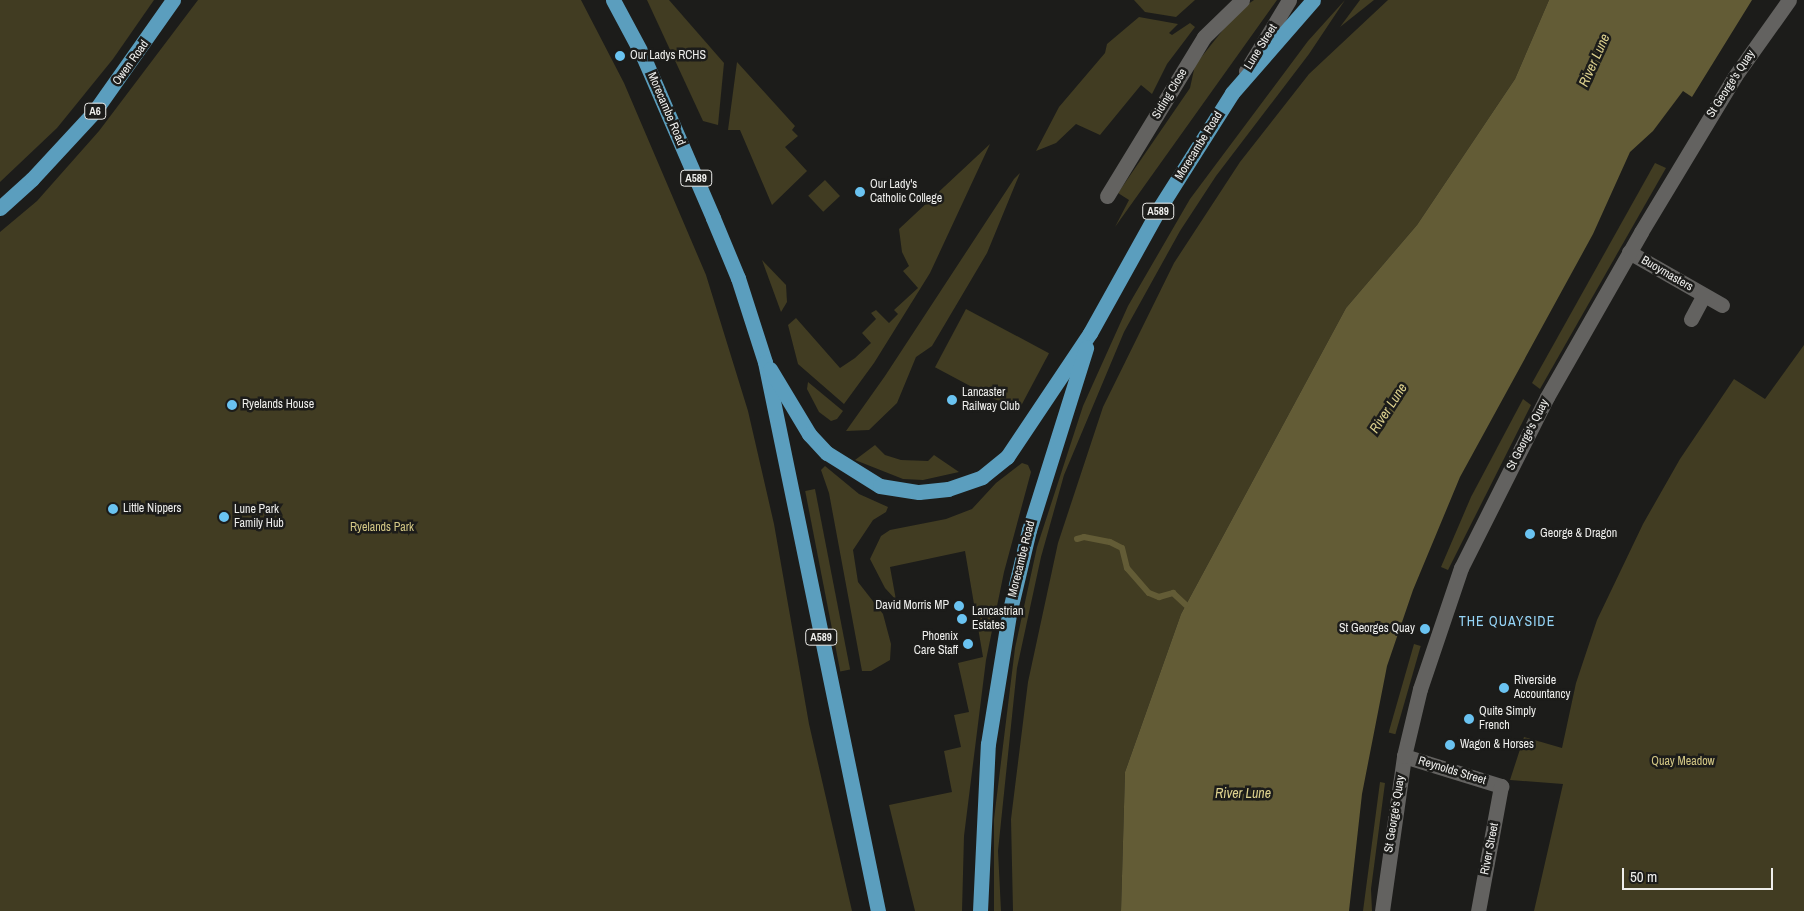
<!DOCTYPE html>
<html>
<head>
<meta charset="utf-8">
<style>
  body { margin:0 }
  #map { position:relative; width:1804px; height:911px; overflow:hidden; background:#1c1c1a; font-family:"Archivo Narrow",sans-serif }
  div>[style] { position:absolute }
  .green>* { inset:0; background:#413c22; transform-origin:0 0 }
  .water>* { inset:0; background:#635c36 }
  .stream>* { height:6px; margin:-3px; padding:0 3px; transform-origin:3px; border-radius:3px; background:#635c36 }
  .minor>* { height:15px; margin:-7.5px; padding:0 7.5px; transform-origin:7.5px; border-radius:7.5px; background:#636260 }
  .major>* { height:15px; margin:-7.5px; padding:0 7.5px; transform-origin:7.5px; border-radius:7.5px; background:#5b9ebe }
  .dots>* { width:14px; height:14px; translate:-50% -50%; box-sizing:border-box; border:2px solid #1c1c1a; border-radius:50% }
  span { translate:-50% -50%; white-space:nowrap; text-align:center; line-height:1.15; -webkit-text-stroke:5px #1c1c1a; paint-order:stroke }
  .shield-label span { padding:1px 4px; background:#1c1c1a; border:1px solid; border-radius:4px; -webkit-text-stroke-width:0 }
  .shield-label { font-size:11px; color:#eeeeec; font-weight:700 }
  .street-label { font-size:12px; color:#eeeeec }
  .poi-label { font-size:12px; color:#eeeeec }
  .left { translate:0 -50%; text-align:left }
  .right { translate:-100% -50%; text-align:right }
  .park-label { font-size:12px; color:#d3c785 }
  .water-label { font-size:14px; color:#dcd08d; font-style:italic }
  .neighbourhood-label { font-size:14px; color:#94d3f5; letter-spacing:1px }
  .scale { position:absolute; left:1622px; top:868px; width:151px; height:22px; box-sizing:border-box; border:2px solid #eeeeec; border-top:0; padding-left:6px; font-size:15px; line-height:18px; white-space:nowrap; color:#eeeeec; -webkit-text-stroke:4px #1c1c1a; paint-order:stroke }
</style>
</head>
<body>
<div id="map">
  <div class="green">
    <div style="clip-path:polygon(0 0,154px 0,113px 59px,57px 128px,0 182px)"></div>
    <div style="clip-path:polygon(198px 0,581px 0,624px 83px,706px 275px,748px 411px,774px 524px,809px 724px,852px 911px,0 911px,0 232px,37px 201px,99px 131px)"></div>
    <div style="clip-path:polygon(647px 0,669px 0,724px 63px,718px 125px,703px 121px)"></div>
    <div style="clip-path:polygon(1134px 0,1195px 0,1176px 17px,1145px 12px)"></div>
    <div style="clip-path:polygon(1254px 0,1277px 0,1115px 227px,1129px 200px,1118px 193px,1190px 88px,1195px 65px,1238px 11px)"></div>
    <div style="clip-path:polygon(1345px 0,1309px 54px,1216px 176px,1180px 231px,1124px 332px,1064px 475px,1041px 557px,1017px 668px,998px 851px,1001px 911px,994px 911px,994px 819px,1015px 648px,1037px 547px,1083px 406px,1128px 306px,1190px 199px,1308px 41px)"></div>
    <div style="clip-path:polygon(1360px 0,1374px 0,1340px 27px)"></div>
    <div style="clip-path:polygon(1388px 0,1549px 0,1515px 79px,1417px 225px,1346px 308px,1181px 614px,1125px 772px,1121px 911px,1013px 911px,1011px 819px,1028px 682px,1058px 543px,1103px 407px,1174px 263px,1240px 162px,1309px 74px)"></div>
    <div style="clip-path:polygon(1139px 17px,1178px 24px,1169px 33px,1172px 35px,1190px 23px,1195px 27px,1167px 64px,1152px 94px,1141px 85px,1100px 135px,1076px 124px,1056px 143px,1036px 151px,1059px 107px,1105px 53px,1107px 44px)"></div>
    <div style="clip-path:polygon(737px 62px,795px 126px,792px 130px,798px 136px,785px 147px,807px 171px,772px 205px,740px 130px,728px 130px)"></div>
    <div style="clip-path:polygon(990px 144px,930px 273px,874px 363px,844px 404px,798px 364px,788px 325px,796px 318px,840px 368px,855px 358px,871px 343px,862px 333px,876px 319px,871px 313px,876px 310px,889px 323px,898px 314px,894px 310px,918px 288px,903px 271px,909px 266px,902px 252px,899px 229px)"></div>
    <div style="clip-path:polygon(1655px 163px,1666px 168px,1540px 389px,1532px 383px)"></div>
    <div style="clip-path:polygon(1020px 173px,987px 253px,932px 346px,916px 357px,897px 403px,869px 430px,846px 431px,885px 376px,1014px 179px)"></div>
    <div style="left:825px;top:180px;width:22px;height:23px;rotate:47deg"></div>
    <div style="clip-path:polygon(762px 260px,786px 285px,787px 302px,781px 312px)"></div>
    <div style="left:966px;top:309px;width:94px;height:66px;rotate:28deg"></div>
    <div style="clip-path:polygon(1804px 345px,1804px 911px,1534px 911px,1563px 784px,1510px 780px,1524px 737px,1562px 748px,1576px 683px,1597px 620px,1643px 524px,1680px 459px,1734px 379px,1765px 399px)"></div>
    <div style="clip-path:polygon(808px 382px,843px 411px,837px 419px,831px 421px,819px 412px,807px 389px)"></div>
    <div style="clip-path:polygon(1523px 399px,1531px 405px,1448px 570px,1441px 567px,1471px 497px)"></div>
    <div style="clip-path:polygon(875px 445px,885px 455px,901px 460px,928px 461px,934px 455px,959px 472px,923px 480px,903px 479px,855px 460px)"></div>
    <div style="clip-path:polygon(1022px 463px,1028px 465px,1031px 472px,1004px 572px,986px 660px,964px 836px,962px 911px,915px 911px,889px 805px,952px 792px,944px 751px,961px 747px,954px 715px,969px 712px,958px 663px,983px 657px,965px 551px,890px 567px,896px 600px,885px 588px,870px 559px,881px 536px,890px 530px,946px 519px,972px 509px,996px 483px)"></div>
    <div style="clip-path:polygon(825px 466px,859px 494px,888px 507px,886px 512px,873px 520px,853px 550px,858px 582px,883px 614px,891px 644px,890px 660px,871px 671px,862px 671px,829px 493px,821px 470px)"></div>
    <div style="left:815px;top:489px;width:184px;height:10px;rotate:79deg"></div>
    <div style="left:1414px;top:644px;width:7px;height:92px;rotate:16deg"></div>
    <div style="clip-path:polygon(1380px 782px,1385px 783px,1371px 889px,1372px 911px,1363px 911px)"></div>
  </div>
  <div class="water">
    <div style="clip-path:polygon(1549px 0,1752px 0,1692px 97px,1683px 91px,1653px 131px,1630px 152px,1593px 234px,1460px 477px,1413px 590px,1387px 666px,1362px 794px,1349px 911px,1121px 911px,1125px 772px,1181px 614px,1346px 308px,1417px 225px,1515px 79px)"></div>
  </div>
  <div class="stream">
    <div style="left:1077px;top:539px;width:7px;rotate:-16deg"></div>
    <div style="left:1084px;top:537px;width:26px;rotate:11deg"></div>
    <div style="left:1110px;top:542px;width:13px;rotate:27deg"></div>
    <div style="left:1122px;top:548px;width:21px;rotate:76deg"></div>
    <div style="left:1127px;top:568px;width:33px;rotate:49deg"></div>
    <div style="left:1149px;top:593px;width:11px;rotate:22deg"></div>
    <div style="left:1159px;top:597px;width:15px;rotate:-16deg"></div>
    <div style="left:1173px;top:593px;width:18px;rotate:43deg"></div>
  </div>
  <div class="minor">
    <div style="left:1246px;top:71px;width:83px;rotate:-58.8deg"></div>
    <div style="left:1107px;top:196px;width:186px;rotate:-58.6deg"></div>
    <div style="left:1204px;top:37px;width:53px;rotate:-44.2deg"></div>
    <div style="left:1629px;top:252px;width:107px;rotate:29.7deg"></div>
    <div style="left:1691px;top:319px;width:27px;rotate:-62deg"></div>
    <div style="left:1404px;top:756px;width:102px;rotate:17.2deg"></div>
    <div style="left:1501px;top:786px;width:127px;rotate:100.4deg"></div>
    <div style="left:1382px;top:911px;width:157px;rotate:-81.9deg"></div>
    <div style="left:1404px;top:756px;width:69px;rotate:-76.6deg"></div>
    <div style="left:1420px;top:689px;width:128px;rotate:-71.3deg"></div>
    <div style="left:1461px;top:568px;width:191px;rotate:-63.3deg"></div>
    <div style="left:1547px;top:397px;width:190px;rotate:-60.3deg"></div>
    <div style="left:1641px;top:232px;width:182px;rotate:-58.9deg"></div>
    <div style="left:1735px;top:76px;width:93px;rotate:-54.6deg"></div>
  </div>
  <div class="major">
    <div style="left:613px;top:0;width:64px;rotate:61.8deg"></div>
    <div style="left:643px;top:56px;width:176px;rotate:66.6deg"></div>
    <div style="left:713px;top:218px;width:65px;rotate:67.4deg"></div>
    <div style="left:738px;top:278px;width:88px;rotate:72.2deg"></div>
    <div style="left:765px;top:362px;width:561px;rotate:78.37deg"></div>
    <div style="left:0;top:208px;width:43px;rotate:-42.2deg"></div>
    <div style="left:32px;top:179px;width:91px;rotate:-47.2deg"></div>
    <div style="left:94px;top:112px;width:137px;rotate:-54.8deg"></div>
    <div style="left:770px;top:369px;width:76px;rotate:59deg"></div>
    <div style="left:809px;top:434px;width:26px;rotate:47deg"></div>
    <div style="left:827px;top:453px;width:62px;rotate:31.9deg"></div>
    <div style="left:880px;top:486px;width:39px;rotate:9deg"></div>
    <div style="left:919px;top:492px;width:29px;rotate:-6deg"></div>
    <div style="left:948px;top:489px;width:36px;rotate:-19deg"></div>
    <div style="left:982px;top:477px;width:32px;rotate:-39deg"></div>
    <div style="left:1007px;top:457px;width:149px;rotate:-56.2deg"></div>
    <div style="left:1090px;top:333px;width:144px;rotate:-60.9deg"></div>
    <div style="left:1160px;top:207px;width:135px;rotate:-57.7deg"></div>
    <div style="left:1232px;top:93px;width:123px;rotate:-48.9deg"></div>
    <div style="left:980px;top:911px;width:167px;rotate:-87.3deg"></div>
    <div style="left:988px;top:744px;width:132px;rotate:-80.8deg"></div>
    <div style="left:1009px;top:614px;width:86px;rotate:-76.6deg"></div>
    <div style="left:1029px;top:530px;width:191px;rotate:-72.6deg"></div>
  </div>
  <div class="dots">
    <div style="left:620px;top:56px;background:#6ac3f1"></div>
    <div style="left:860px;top:192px;background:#6ac3f1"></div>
    <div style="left:952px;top:400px;background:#6ac3f1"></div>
    <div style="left:232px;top:405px;background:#6ac3f1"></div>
    <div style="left:113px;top:509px;background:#6ac3f1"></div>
    <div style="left:224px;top:517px;background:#6ac3f1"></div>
    <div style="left:1530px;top:534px;background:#6ac3f1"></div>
    <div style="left:959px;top:606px;background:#6ac3f1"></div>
    <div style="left:962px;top:619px;background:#6ac3f1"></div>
    <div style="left:1425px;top:629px;background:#6ac3f1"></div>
    <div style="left:968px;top:644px;background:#6ac3f1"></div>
    <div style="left:1504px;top:688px;background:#6ac3f1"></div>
    <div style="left:1469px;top:719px;background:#6ac3f1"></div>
    <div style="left:1450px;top:745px;background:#6ac3f1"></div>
  </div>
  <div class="shield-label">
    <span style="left:95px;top:111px">A6</span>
    <span style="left:696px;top:178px">A589</span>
    <span style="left:1158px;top:211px">A589</span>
    <span style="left:821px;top:637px">A589</span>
  </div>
  <div class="street-label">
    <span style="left:1261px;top:47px;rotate:-58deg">Lune Street</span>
    <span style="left:131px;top:63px;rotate:-54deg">Owen Road</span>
    <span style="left:1731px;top:84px;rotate:-57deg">St George's Quay</span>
    <span style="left:1170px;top:94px;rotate:-59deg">Siding Close</span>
    <span style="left:666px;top:109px;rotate:67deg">Morecambe Road</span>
    <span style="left:1199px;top:146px;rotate:-58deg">Morecambe Road</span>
    <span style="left:1667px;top:274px;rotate:30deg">Buoymasters</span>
    <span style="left:1528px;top:435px;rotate:-63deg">St George's Quay</span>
    <span style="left:1022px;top:559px;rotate:-76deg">Morecambe Road</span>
    <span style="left:1452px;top:771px;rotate:17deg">Reynolds Street</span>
    <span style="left:1395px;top:814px;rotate:-81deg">St George's Quay</span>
    <span style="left:1490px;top:849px;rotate:-79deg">River Street</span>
  </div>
  <div class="poi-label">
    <span class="left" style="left:630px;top:56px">Our Ladys RCHS</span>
    <span class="left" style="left:870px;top:192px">Our Lady's<br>Catholic College</span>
    <span class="left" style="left:962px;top:400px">Lancaster<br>Railway Club</span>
    <span class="left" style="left:242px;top:405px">Ryelands House</span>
    <span class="left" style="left:123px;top:509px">Little Nippers</span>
    <span class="left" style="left:234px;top:517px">Lune Park<br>Family Hub</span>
    <span class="left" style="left:1540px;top:534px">George &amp; Dragon</span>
    <span class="right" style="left:949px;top:606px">David Morris MP</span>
    <span class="left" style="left:972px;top:619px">Lancastrian<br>Estates</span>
    <span class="right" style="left:1415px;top:629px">St Georges Quay</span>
    <span class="right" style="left:958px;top:644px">Phoenix<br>Care Staff</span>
    <span class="left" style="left:1514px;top:688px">Riverside<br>Accountancy</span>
    <span class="left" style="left:1479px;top:719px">Quite Simply<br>French</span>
    <span class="left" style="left:1460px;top:745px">Wagon &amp; Horses</span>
  </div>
  <div class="park-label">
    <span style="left:382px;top:528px">Ryelands Park</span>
    <span style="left:1683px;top:762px">Quay Meadow</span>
  </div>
  <div class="water-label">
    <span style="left:1594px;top:60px;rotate:-66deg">River Lune</span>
    <span style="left:1388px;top:408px;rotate:-57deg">River Lune</span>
    <span style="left:1243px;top:793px">River Lune</span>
  </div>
  <div class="neighbourhood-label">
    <span style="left:1507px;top:621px">THE QUAYSIDE</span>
  </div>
  <div class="scale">50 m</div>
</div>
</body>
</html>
